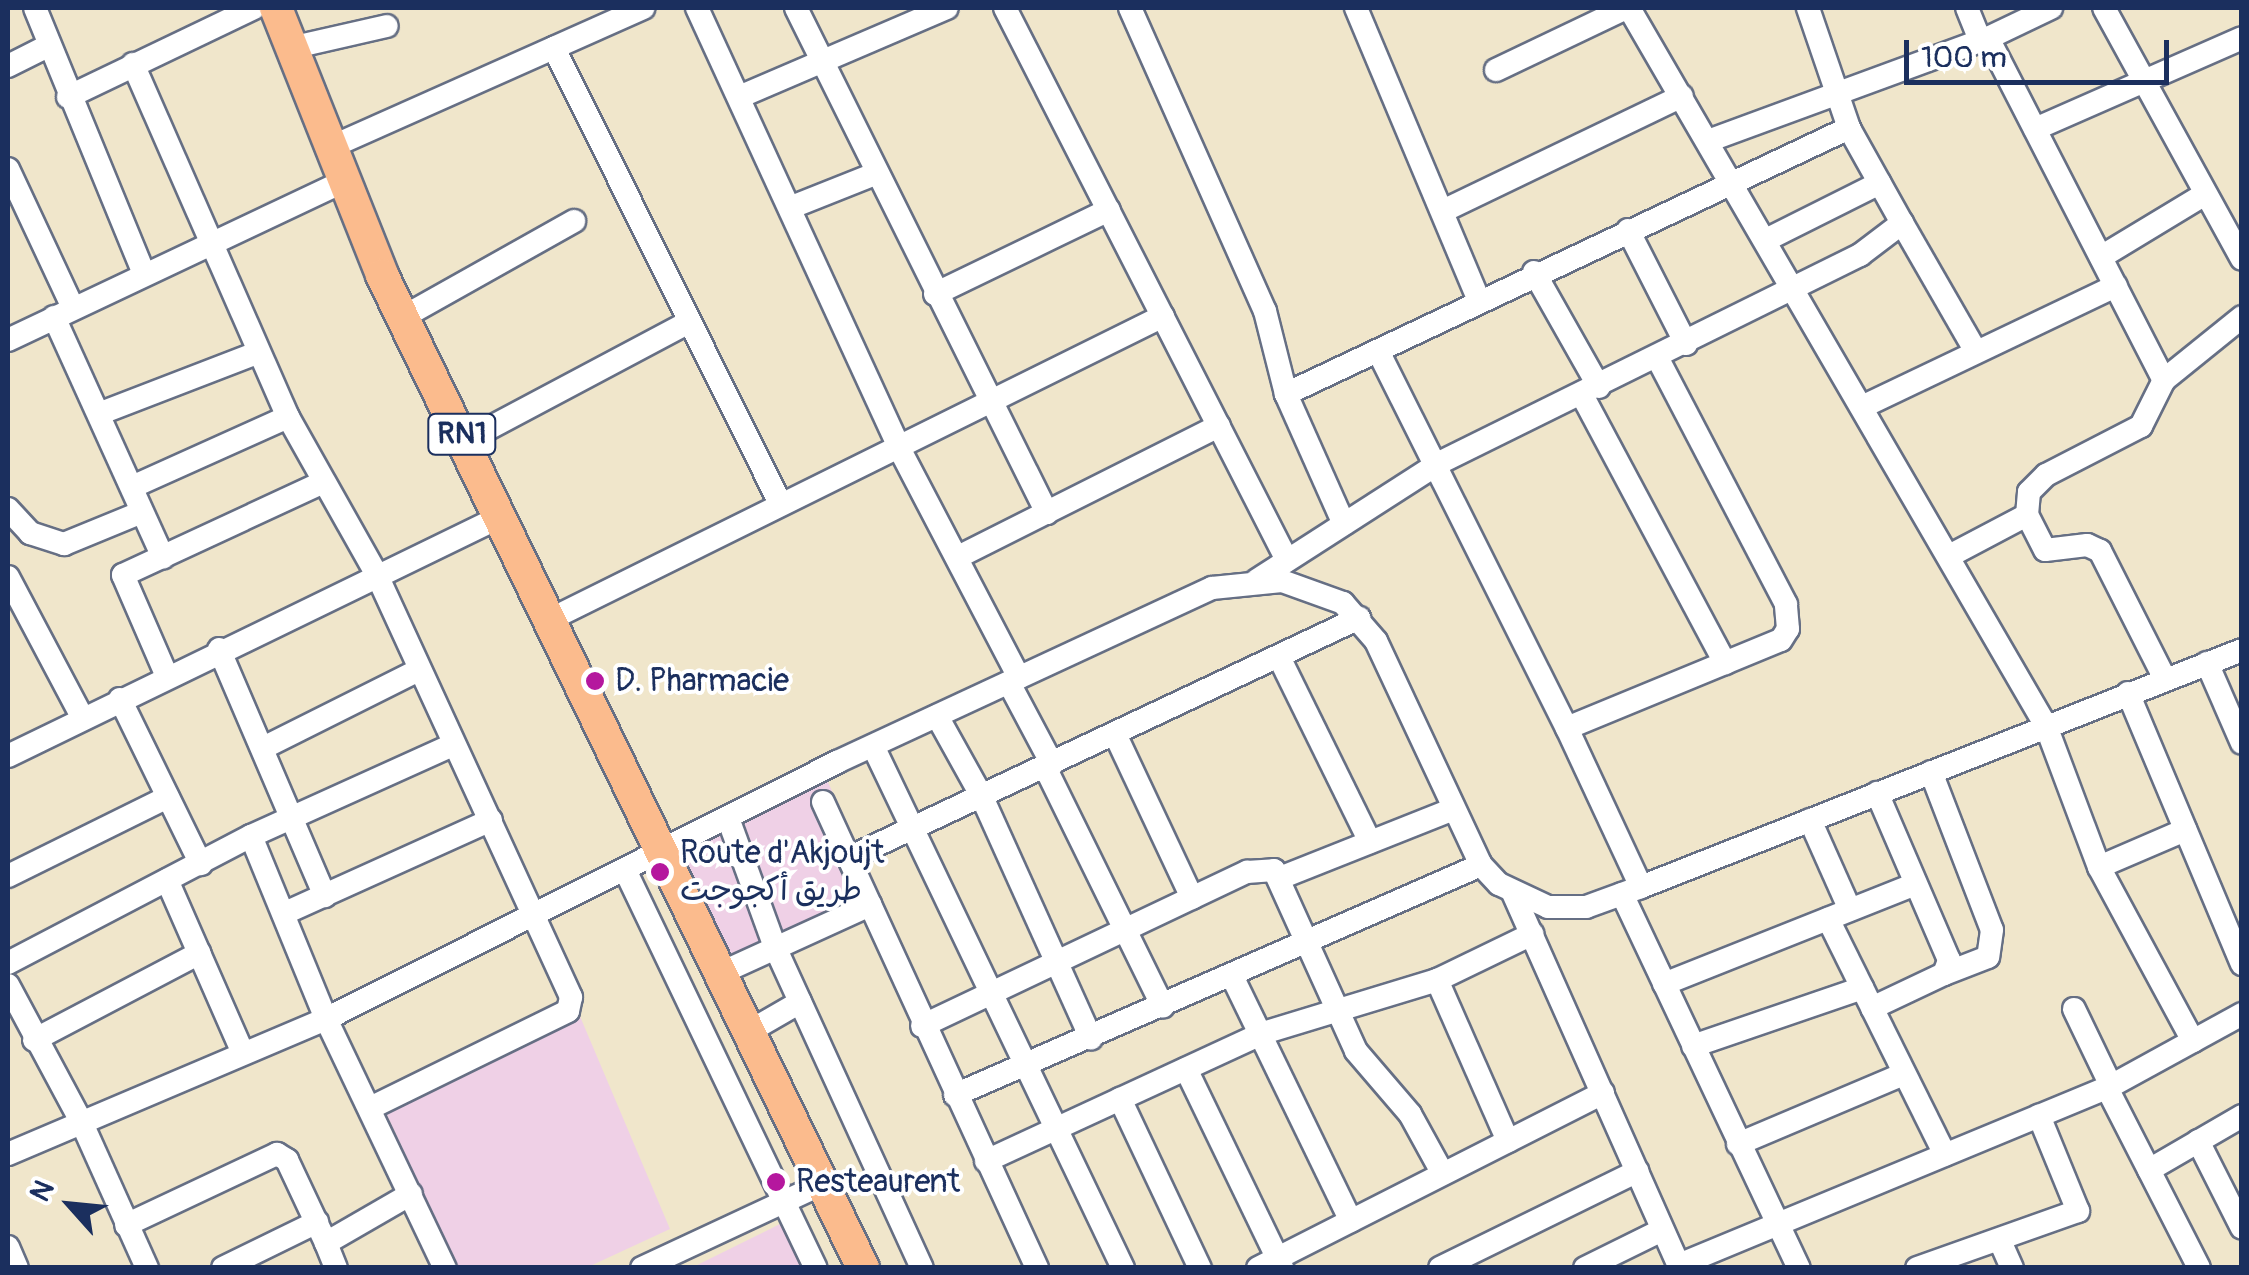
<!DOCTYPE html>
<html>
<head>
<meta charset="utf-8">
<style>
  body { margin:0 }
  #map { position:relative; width:2249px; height:1275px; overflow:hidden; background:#f0e6cb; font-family:Pangolin,"Playpen Sans Arabic",sans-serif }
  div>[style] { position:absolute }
  .built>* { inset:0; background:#efd0e6; transform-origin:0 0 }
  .roads { filter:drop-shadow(2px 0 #666f84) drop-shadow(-2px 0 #666f84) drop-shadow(0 2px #666f84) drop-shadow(0 -2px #666f84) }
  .minor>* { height:22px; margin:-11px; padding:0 11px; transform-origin:11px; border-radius:11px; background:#fff }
  .highway>* { height:32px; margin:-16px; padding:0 16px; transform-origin:16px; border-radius:16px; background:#fbbb8d }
  .dots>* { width:28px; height:28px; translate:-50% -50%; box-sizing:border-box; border:5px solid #fff; border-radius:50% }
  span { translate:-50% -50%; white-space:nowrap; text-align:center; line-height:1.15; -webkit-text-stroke:8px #fff; paint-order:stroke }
  .shield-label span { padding:2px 8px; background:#fff; border:2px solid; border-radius:8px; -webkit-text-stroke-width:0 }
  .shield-label { font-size:30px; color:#1b2f5e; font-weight:700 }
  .poi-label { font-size:32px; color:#1b2f5e }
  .left { translate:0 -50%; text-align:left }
  .frame { position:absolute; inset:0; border:10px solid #1b2f5e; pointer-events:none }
  .north { position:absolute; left:20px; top:1155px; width:100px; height:100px; -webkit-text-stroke:8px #fff; paint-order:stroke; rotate:297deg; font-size:28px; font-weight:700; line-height:40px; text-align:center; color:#1b2f5e }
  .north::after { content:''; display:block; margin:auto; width:35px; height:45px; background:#1b2f5e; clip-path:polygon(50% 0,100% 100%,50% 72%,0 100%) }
  .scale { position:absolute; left:1904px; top:40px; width:265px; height:45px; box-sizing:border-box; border:5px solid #1b2f5e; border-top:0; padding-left:12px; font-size:30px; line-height:35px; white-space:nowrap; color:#1b2f5e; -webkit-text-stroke:8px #fff; paint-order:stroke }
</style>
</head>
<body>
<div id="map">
  <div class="built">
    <div style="left:826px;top:778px;width:131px;height:168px;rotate:65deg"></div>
    <div style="clip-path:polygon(579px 1014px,670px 1229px,588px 1267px,458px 1267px,386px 1113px)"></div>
    <div style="clip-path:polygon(782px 1223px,804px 1268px,691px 1268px)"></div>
  </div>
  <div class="roads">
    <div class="minor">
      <div style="left:35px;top:8px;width:287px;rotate:67.7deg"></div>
      <div style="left:697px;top:8px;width:484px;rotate:65.3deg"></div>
      <div style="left:899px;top:448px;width:259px;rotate:62.4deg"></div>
      <div style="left:796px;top:8px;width:564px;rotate:63.57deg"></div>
      <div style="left:1005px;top:8px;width:620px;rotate:62.94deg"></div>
      <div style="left:1130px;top:8px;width:332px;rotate:66deg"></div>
      <div style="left:1265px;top:311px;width:86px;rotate:75.8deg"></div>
      <div style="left:1286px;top:394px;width:142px;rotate:66deg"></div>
      <div style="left:1356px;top:8px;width:317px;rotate:67.2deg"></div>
      <div style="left:1629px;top:8px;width:830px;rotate:59.85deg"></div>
      <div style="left:2046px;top:726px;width:151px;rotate:69.4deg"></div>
      <div style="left:2099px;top:867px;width:198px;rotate:61.6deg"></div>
      <div style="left:1967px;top:8px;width:35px;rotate:68deg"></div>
      <div style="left:2104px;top:8px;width:286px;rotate:61.2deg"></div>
      <div style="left:1988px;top:38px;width:385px;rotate:62.8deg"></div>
      <div style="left:290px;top:48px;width:99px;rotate:-12.8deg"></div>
      <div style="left:554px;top:48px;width:506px;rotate:63.59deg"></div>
      <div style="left:133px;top:64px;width:386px;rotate:66.3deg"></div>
      <div style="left:288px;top:417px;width:179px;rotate:60.6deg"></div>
      <div style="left:376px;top:573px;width:467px;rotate:65.3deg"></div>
      <div style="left:571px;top:997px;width:14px;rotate:102deg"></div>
      <div style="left:568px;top:1011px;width:220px;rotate:153.9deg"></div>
      <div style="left:8px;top:66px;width:42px;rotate:-26.6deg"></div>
      <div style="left:1496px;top:70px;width:144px;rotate:-25.5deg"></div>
      <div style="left:68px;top:97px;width:206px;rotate:-25.6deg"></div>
      <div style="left:739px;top:97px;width:226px;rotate:-23.2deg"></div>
      <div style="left:2035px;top:129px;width:226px;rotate:-23.7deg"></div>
      <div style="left:1708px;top:141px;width:298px;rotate:-20.2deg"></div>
      <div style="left:1988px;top:38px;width:70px;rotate:-25.5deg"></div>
      <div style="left:331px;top:147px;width:342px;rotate:-24deg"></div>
      <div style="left:8px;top:169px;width:153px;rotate:64.9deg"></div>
      <div style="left:792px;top:207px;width:89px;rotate:-21.7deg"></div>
      <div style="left:1443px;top:211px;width:265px;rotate:-25.7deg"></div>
      <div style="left:1902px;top:223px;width:146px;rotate:60.1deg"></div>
      <div style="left:1628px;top:230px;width:128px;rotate:63deg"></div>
      <div style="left:1766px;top:240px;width:127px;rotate:-26.6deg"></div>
      <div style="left:2101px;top:257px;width:122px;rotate:-31.2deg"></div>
      <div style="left:1534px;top:272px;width:132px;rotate:60.5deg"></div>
      <div style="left:935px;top:294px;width:193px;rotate:-25.8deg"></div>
      <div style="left:405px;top:316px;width:194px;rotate:-29.3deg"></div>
      <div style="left:54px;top:317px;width:264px;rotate:65.6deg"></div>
      <div style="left:8px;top:340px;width:372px;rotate:-25.3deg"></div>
      <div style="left:1378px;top:351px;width:422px;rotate:63.4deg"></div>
      <div style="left:1286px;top:394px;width:623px;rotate:-25.29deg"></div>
      <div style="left:1582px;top:395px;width:304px;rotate:61.9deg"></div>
      <div style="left:1864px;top:406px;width:279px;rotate:-25.5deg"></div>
      <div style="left:101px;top:413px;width:169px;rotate:-21.1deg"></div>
      <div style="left:465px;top:441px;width:251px;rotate:-28deg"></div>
      <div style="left:132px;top:487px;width:171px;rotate:-24.2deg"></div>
      <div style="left:8px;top:509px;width:33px;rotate:47deg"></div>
      <div style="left:30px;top:533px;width:36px;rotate:18deg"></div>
      <div style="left:64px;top:544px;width:84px;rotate:-22.3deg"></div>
      <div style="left:1951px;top:555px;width:86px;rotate:-27.8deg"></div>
      <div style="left:958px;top:557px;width:292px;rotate:-26.7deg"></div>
      <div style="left:8px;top:577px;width:158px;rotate:62.1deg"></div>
      <div style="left:1257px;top:580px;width:216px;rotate:-32.7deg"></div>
      <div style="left:1439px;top:463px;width:470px;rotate:-26.3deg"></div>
      <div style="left:1860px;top:255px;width:53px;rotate:-37.3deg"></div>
      <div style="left:1902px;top:223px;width:109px;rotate:-119.2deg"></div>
      <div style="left:1849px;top:128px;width:127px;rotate:-108.9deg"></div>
      <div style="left:549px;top:620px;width:685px;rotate:-26.34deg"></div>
      <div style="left:219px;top:649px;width:269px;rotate:66.8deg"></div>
      <div style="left:1279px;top:657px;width:206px;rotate:63.8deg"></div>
      <div style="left:2207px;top:663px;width:87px;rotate:66.4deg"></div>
      <div style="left:166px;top:674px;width:108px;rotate:-113.5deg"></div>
      <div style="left:123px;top:575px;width:221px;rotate:-24.9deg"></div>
      <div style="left:2165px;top:679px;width:144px;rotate:-116.9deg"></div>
      <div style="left:2100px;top:551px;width:14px;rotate:-155deg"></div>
      <div style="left:2087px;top:545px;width:42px;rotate:173.2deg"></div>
      <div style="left:2045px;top:550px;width:39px;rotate:-117deg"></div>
      <div style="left:2027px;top:515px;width:23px;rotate:-85deg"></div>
      <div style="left:2029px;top:492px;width:24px;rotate:-45deg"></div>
      <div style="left:2046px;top:475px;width:107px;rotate:-27.3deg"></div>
      <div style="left:2141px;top:426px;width:51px;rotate:-63.4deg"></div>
      <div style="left:2164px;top:380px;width:100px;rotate:-38.9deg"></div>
      <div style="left:1009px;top:683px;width:92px;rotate:62deg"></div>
      <div style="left:2128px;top:693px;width:294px;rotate:67.2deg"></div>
      <div style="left:120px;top:699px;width:184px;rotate:63.9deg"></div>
      <div style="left:937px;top:716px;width:93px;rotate:60.9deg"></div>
      <div style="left:982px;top:797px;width:265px;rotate:65.7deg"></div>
      <div style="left:1115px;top:734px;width:181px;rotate:64.8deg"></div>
      <div style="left:873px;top:746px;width:579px;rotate:64.41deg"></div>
      <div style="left:263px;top:748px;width:172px;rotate:-26.6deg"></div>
      <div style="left:8px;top:756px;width:547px;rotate:-25.91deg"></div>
      <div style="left:1045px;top:767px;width:267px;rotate:63.8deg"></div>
      <div style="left:1931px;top:772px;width:169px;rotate:68.9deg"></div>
      <div style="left:1992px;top:930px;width:27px;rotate:98deg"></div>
      <div style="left:1988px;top:957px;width:47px;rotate:158.9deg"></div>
      <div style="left:823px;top:802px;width:513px;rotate:65.33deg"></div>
      <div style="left:728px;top:818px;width:137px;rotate:70deg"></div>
      <div style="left:775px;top:947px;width:353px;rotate:65.4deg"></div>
      <div style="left:1810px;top:820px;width:98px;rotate:66deg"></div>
      <div style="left:251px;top:836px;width:198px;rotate:67.7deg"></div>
      <div style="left:326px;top:1019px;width:276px;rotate:64.5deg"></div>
      <div style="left:849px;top:858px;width:564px;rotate:-25.2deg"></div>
      <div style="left:2099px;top:867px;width:94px;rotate:-23.3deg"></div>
      <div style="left:626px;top:872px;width:439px;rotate:64.4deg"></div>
      <div style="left:8px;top:876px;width:178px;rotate:-26.3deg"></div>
      <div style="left:1280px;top:878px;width:186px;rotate:-21.7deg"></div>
      <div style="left:167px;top:880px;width:189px;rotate:66.3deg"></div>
      <div style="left:1641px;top:887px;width:175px;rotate:-115deg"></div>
      <div style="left:1567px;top:728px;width:231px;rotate:-22.4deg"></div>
      <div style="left:1781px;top:640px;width:13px;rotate:-58deg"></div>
      <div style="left:1788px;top:629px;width:25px;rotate:-95deg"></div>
      <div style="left:1786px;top:604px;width:276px;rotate:-117.6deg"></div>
      <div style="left:1513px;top:893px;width:411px;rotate:66deg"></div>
      <div style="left:1622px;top:894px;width:414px;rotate:64.7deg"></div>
      <div style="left:285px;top:913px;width:226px;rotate:-24.3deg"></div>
      <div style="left:1828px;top:919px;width:263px;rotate:63.6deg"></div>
      <div style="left:8px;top:963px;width:274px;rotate:-27.6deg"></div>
      <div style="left:251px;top:836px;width:222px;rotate:-24.3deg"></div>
      <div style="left:723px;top:972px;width:162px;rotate:-24.5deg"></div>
      <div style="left:1232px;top:976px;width:272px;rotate:64.1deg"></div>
      <div style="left:1437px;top:980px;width:176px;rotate:66.2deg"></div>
      <div style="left:1664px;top:984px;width:270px;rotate:-21.7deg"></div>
      <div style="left:8px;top:985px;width:154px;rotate:61.8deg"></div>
      <div style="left:81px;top:1121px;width:161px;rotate:65.8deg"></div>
      <div style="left:1872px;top:1008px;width:80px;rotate:-25.3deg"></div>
      <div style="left:1944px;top:974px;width:15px;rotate:-70deg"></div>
      <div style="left:1949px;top:960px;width:182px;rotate:-113.3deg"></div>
      <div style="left:2074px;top:1009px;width:85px;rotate:64.3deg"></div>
      <div style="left:922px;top:1026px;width:360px;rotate:-25.4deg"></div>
      <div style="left:1247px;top:872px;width:27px;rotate:-4deg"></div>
      <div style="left:1274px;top:870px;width:199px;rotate:65.6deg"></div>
      <div style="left:1356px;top:1051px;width:83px;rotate:49.4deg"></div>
      <div style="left:1410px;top:1114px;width:68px;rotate:61.2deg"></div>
      <div style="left:750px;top:1031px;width:58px;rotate:-30.1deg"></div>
      <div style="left:34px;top:1040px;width:187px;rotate:-27.7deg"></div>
      <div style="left:1693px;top:1046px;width:179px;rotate:-18.9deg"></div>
      <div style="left:1186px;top:1069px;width:221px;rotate:64.2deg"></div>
      <div style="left:2107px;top:1088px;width:202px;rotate:62.9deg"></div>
      <div style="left:955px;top:1095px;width:574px;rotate:-23.62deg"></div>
      <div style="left:1120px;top:1099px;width:187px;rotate:64.7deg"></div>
      <div style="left:2198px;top:1141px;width:97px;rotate:63.2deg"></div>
      <div style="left:1738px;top:1144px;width:180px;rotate:-22.9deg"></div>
      <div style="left:8px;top:1154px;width:345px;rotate:-23deg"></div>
      <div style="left:326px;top:1019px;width:572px;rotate:-26.7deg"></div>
      <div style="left:837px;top:762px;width:413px;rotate:-24.9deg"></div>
      <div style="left:1212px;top:588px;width:70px;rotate:-5.7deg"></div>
      <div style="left:1282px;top:581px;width:65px;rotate:19.8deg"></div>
      <div style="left:1343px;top:603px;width:50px;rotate:49deg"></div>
      <div style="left:1376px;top:641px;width:247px;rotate:64.9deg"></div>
      <div style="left:1481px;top:865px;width:26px;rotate:47deg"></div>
      <div style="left:1499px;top:884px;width:54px;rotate:25.1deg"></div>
      <div style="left:1548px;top:907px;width:38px"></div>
      <div style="left:1586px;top:907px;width:59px;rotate:-20deg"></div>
      <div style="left:1641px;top:887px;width:646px;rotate:-21.52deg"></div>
      <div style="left:986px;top:1161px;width:305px;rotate:-24.8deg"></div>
      <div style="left:1263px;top:1033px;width:182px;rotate:-16.9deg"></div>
      <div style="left:1437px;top:980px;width:106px;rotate:-25.8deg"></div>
      <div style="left:2149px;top:1170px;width:108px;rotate:-30.1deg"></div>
      <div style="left:126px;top:1225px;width:167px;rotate:-25.2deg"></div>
      <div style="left:277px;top:1154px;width:12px;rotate:31deg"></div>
      <div style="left:287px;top:1160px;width:92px;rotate:64.8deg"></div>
      <div style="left:2000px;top:1241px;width:30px;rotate:66deg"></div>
      <div style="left:8px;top:1247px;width:23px;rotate:67deg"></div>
      <div style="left:1679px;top:1265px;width:463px;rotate:-22.5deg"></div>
      <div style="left:2107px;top:1088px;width:154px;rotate:-28.7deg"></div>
      <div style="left:223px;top:1268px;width:105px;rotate:-26.1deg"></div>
      <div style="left:336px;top:1268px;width:27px;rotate:-112deg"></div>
      <div style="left:326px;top:1243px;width:98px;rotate:-30deg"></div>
      <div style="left:642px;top:1268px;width:199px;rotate:-25deg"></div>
      <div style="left:1258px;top:1268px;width:387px;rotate:-26.9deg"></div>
      <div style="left:1440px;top:1268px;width:220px;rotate:-26.1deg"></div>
      <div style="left:1585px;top:1268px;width:84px;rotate:-26.3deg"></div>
      <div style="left:1917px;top:1268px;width:171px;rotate:-19.5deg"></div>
      <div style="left:2078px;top:1211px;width:103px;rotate:-112.3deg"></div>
    </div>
    <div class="highway">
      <div style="left:276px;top:8px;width:287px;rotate:68.3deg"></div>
      <div style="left:382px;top:275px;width:1103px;rotate:64.15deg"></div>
    </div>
  </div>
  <div class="dots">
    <div style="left:595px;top:681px;background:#b5179e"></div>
    <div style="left:660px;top:872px;background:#b5179e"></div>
    <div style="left:776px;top:1182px;background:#b5179e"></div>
  </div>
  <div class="shield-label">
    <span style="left:462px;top:434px">RN1</span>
  </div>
  <div class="poi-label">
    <span class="left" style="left:615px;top:681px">D. Pharmacie</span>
    <span class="left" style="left:680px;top:872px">Route d'Akjoujt<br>طريق أكجوجت</span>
    <span class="left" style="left:796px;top:1182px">Resteaurent</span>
  </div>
  <div class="frame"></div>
  <div class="north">N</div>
  <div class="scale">100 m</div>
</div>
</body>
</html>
